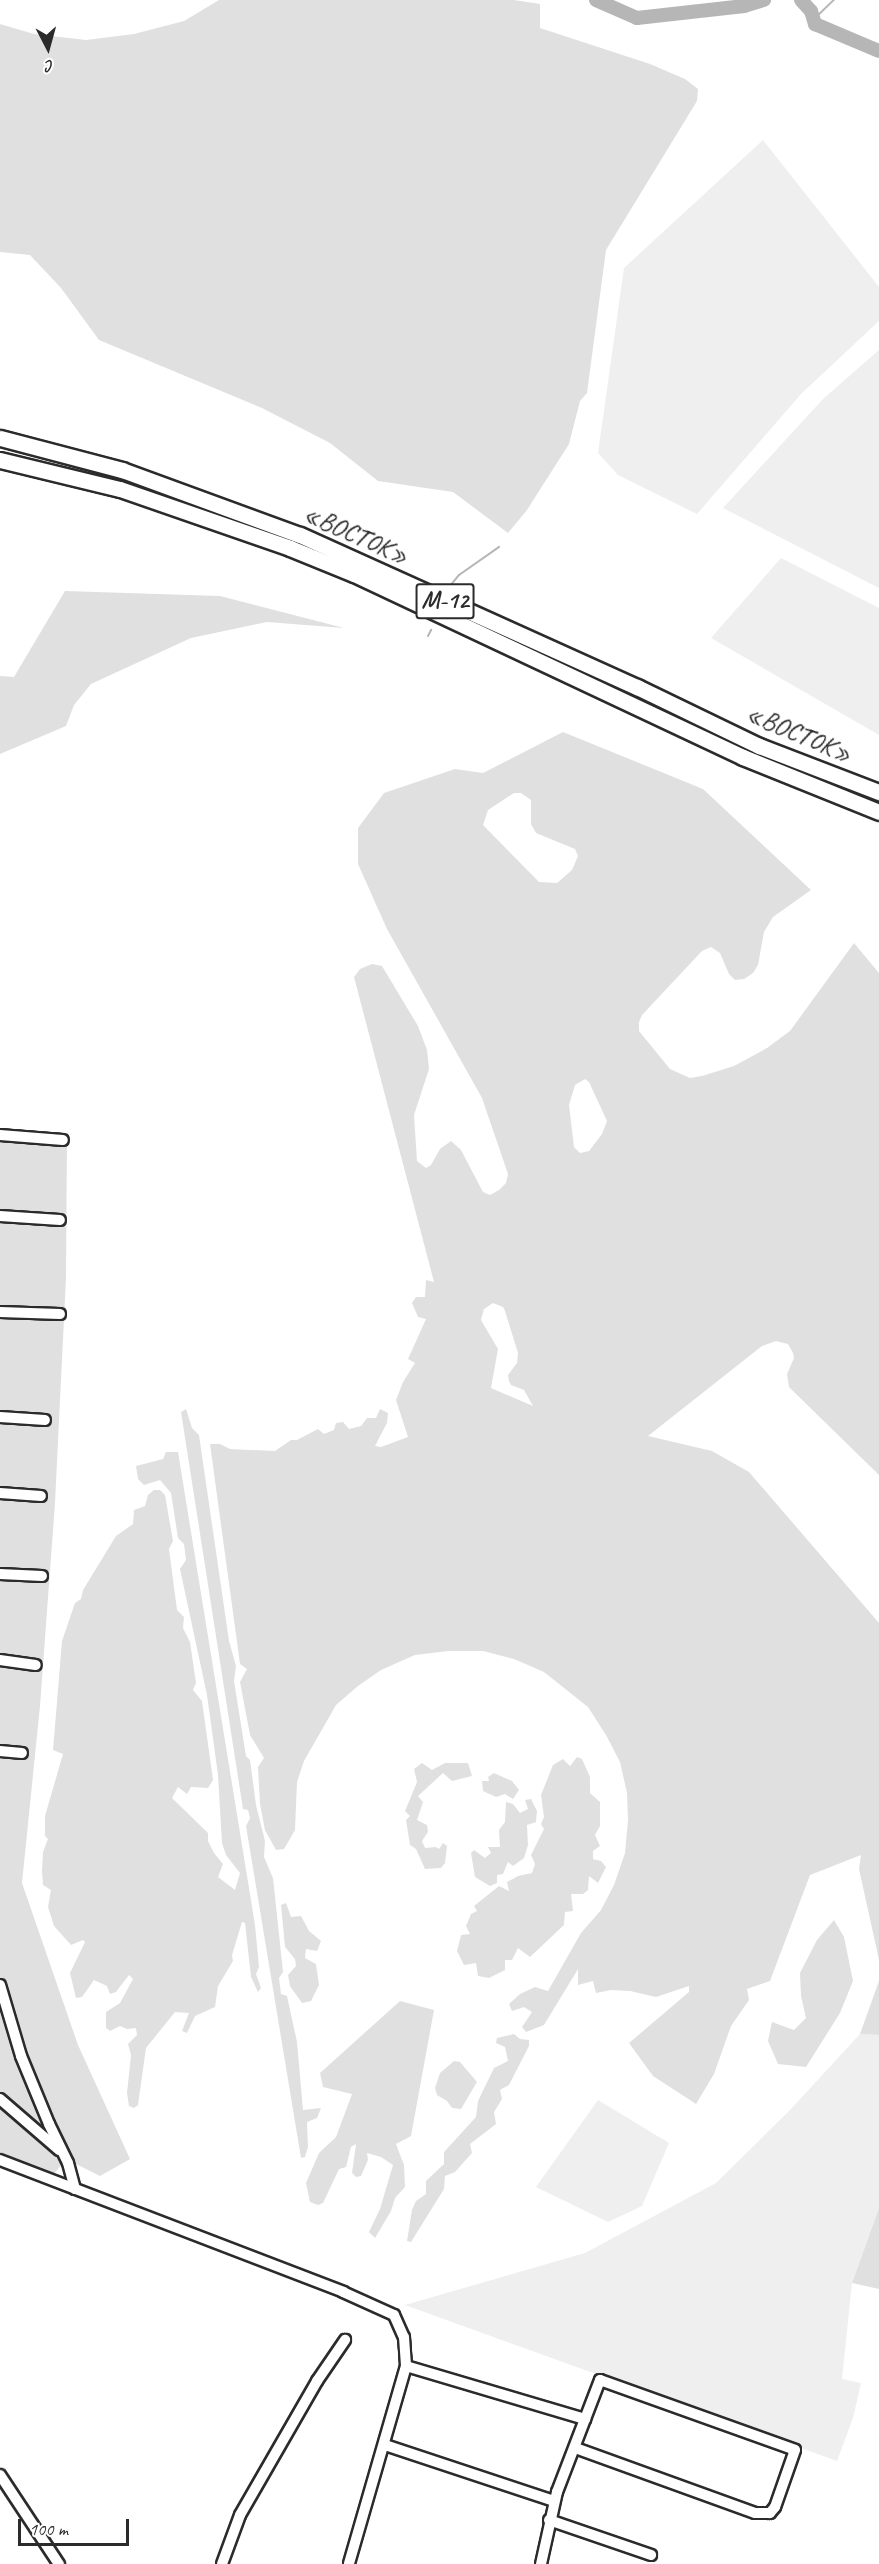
<!DOCTYPE html>
<html>
<head>
<meta charset="utf-8">
<style>
  body { margin:0 }
  #map { position:relative; width:879px; height:2564px; overflow:hidden; background:#fff; font-family:Caveat,sans-serif }
  div>[style] { position:absolute }
  .built>* { inset:0; background:#efefef }
  .green>* { inset:0; background:#e0e0e0 }
  .stream>* { height:2px; margin:-1px; padding:0 1px; transform-origin:1px; border-radius:1px; background:#b6b6b6 }
  .river>* { height:14px; margin:-7px; padding:0 7px; transform-origin:7px; border-radius:7px; background:#b6b6b6 }
  .roads { filter:drop-shadow(2px 0 #2b2b2b) drop-shadow(-2px 0 #2b2b2b) drop-shadow(0 2px #2b2b2b) drop-shadow(0 -2px #2b2b2b) }
  .minor>* { height:10px; margin:-5px; padding:0 5px; transform-origin:5px; border-radius:5px; background:#fff }
  .highway>* { height:15px; margin:-7.5px; padding:0 7.5px; transform-origin:7.5px; border-radius:7.5px; background:#fff }
  span { translate:-50% -50%; white-space:nowrap; text-align:center; line-height:1.15; -webkit-text-stroke:4.5px #fff; paint-order:stroke }
  .shield-label span { padding:2px 4px; background:#fff; border:2px solid; border-radius:4px; -webkit-text-stroke-width:0 }
  .shield-label { font-size:24px; color:#2b2b2b; font-weight:700 }
  .street-label { font-size:26px; color:#2b2b2b }
  .north { position:absolute; left:18px; top:18px; width:60px; height:60px; -webkit-text-stroke:4px #fff; paint-order:stroke; rotate:174deg; font-size:16px; font-weight:700; line-height:24px; text-align:center; color:#2b2b2b }
  .north::after { content:''; display:block; margin:auto; width:21px; height:27px; background:#2b2b2b; clip-path:polygon(50% 0,100% 100%,50% 72%,0 100%) }
  .scale { position:absolute; left:18px; top:2519px; width:111px; height:27px; box-sizing:border-box; border:3px solid #2b2b2b; border-top:0; padding-left:8px; font-size:18px; line-height:21px; white-space:nowrap; color:#2b2b2b; -webkit-text-stroke:4px #fff; paint-order:stroke }
</style>
</head>
<body>
<div id="map">
  <div class="built">
    <div style="clip-path:polygon(763px 140px,879px 287px,879px 321px,801px 394px,697px 514px,618px 475px,598px 453px,624px 268px)"></div>
    <div style="clip-path:polygon(879px 350px,879px 588px,723px 508px,823px 399px)"></div>
    <div style="clip-path:polygon(781px 558px,879px 608px,879px 735px,711px 638px)"></div>
    <div style="clip-path:polygon(860px 2034px,879px 2035px,879px 2208px,852px 2283px,842px 2379px,861px 2383px,853px 2418px,837px 2461px,405px 2305px,585px 2253px,716px 2183px,790px 2110px)"></div>
    <div style="clip-path:polygon(598px 2100px,669px 2143px,642px 2206px,608px 2222px,536px 2187px)"></div>
  </div>
  <div class="green">
    <div style="clip-path:polygon(219px 0,514px 0,540px 4px,540px 28px,650px 64px,685px 79px,698px 89px,697px 101px,606px 250px,587px 393px,580px 401px,569px 444px,527px 510px,508px 533px,453px 492px,378px 481px,330px 443px,262px 408px,99px 340px,61px 288px,30px 255px,0 252px,0 24px,34px 34px,86px 40px,134px 34px,184px 21px)"></div>
    <div style="clip-path:polygon(65px 591px,220px 596px,344px 628px,267px 622px,191px 638px,91px 684px,74px 705px,66px 726px,0 754px,0 676px,14px 677px)"></div>
    <div style="clip-path:polygon(evenodd,563px 732px,703px 789px,811px 890px,773px 917px,764px 932px,758px 965px,753px 973px,744px 979px,735px 980px,729px 974px,720px 953px,711px 947px,702px 951px,642px 1015px,639px 1022px,639px 1031px,670px 1069px,690px 1078px,702px 1076px,734px 1066px,767px 1048px,790px 1031px,854px 943px,879px 973px,879px 1475px,789px 1387px,787px 1374px,794px 1358px,793px 1353px,788px 1344px,776px 1341px,762px 1346px,648px 1436px,712px 1451px,749px 1472px,879px 1623px,879px 1960px,859px 1869px,861px 1855px,810px 1875px,770px 1981px,747px 1989px,749px 2000px,731px 2026px,714px 2074px,696px 2104px,653px 2076px,629px 2043px,689px 1992px,689px 1986px,656px 1997px,630px 1991px,611px 1990px,596px 1993px,593px 1981px,578px 1985px,578px 1969px,544px 2025px,526px 2032px,522px 2027px,532px 2012px,524px 2007px,512px 2011px,509px 2004px,520px 1994px,535px 1987px,548px 1991px,581px 1933px,601px 1910px,614px 1885px,625px 1853px,628px 1820px,627px 1793px,620px 1762px,606px 1735px,588px 1707px,544px 1672px,514px 1659px,483px 1651px,448px 1651px,415px 1655px,381px 1670px,358px 1686px,336px 1705px,304px 1761px,297px 1782px,295px 1830px,284px 1849px,276px 1850px,265px 1830px,260px 1804px,258px 1767px,264px 1758px,250px 1735px,240px 1682px,247px 1669px,240px 1664px,210px 1444px,220px 1444px,230px 1449px,275px 1451px,291px 1440px,297px 1440px,318px 1429px,324px 1434px,334px 1430px,336px 1423px,343px 1422px,349px 1429px,361px 1426px,367px 1418px,376px 1418px,380px 1409px,388px 1413px,387px 1423px,375px 1446px,381px 1447px,408px 1437px,396px 1400px,403px 1382px,415px 1363px,408px 1359px,426px 1319px,418px 1317px,412px 1303px,416px 1297px,425px 1297px,426px 1280px,434px 1282px,354px 977px,360px 969px,372px 964px,382px 966px,418px 1026px,427px 1050px,429px 1069px,414px 1115px,417px 1161px,426px 1168px,431px 1165px,440px 1149px,451px 1141px,461px 1150px,483px 1192px,490px 1195px,499px 1190px,506px 1183px,508px 1174px,482px 1098px,387px 929px,358px 864px,358px 828px,384px 793px,455px 769px,483px 773px,563px 732px,521px 793px,531px 800px,531px 824px,536px 833px,575px 849px,578px 856px,572px 870px,557px 883px,539px 882px,483px 825px,488px 810px,514px 793px,521px 793px,563px 732px,585px 1079px,589px 1082px,607px 1121px,602px 1134px,589px 1151px,580px 1153px,574px 1147px,569px 1105px,575px 1085px,585px 1079px,563px 732px,493px 1303px,503px 1307px,505px 1311px,518px 1353px,517px 1363px,508px 1375px,509px 1381px,511px 1385px,524px 1390px,533px 1406px,491px 1388px,498px 1349px,481px 1320px,484px 1309px,493px 1303px)"></div>
    <div style="clip-path:polygon(0 1131px,67px 1136px,66px 1278px,55px 1503px,40px 1706px,22px 1883px,78px 2045px,130px 2159px,100px 2176px,66px 2159px,54px 2174px,0 2155px)"></div>
    <div style="clip-path:polygon(186px 1409px,192px 1428px,199px 1435px,229px 1641px,236px 1666px,234px 1681px,246px 1756px,250px 1760px,256px 1805px,265px 1841px,264px 1857px,273px 1878px,283px 1972px,279px 1978px,281px 1994px,287px 1996px,297px 2042px,303px 2110px,321px 2108px,317px 2118px,307px 2122px,308px 2147px,305px 2157px,301px 2158px,246px 1826px,250px 1818px,248px 1810px,243px 1809px,181px 1412px)"></div>
    <div style="clip-path:polygon(166px 1452px,178px 1452px,255px 1925px,259px 1967px,256px 1974px,261px 1988px,258px 1992px,251px 1977px,245px 1923px,242px 1922px,232px 1955px,233px 1961px,218px 1986px,215px 2007px,195px 2016px,187px 2033px,182px 2031px,189px 2013px,175px 2012px,146px 2048px,138px 2105px,134px 2108px,129px 2106px,127px 2093px,131px 2055px,128px 2044px,137px 2035px,136px 2028px,127px 2029px,120px 2026px,110px 2031px,106px 2028px,106px 2012px,120px 2003px,133px 1979px,129px 1975px,116px 1992px,110px 1994px,107px 1986px,94px 1980px,82px 1997px,76px 1998px,70px 1973px,85px 1942px,83px 1940px,71px 1945px,54px 1926px,48px 1907px,51px 1890px,43px 1885px,42px 1871px,43px 1852px,48px 1839px,45px 1836px,45px 1816px,63px 1754px,53px 1750px,62px 1641px,75px 1603px,81px 1599px,83px 1590px,116px 1536px,133px 1524px,134px 1510px,145px 1506px,148px 1495px,154px 1490px,160px 1490px,165px 1495px,173px 1541px,169px 1549px,177px 1610px,184px 1617px,183px 1628px,190px 1642px,196px 1683px,193px 1690px,202px 1701px,213px 1780px,208px 1788px,191px 1787px,187px 1794px,178px 1787px,172px 1798px,208px 1833px,208px 1841px,214px 1853px,223px 1864px,218px 1877px,235px 1890px,240px 1873px,226px 1855px,222px 1843px,218px 1775px,207px 1695px,180px 1569px,186px 1560px,184px 1544px,178px 1538px,171px 1493px,160px 1480px,144px 1485px,138px 1479px,136px 1466px,163px 1459px)"></div>
    <div style="clip-path:polygon(577px 1757px,582px 1759px,590px 1777px,590px 1793px,600px 1802px,600px 1826px,595px 1835px,600px 1846px,593px 1851px,593px 1859px,601px 1861px,606px 1867px,598px 1883px,589px 1876px,588px 1890px,583px 1894px,571px 1894px,573px 1911px,565px 1912px,564px 1925px,530px 1957px,518px 1948px,512px 1960px,505px 1960px,505px 1970px,489px 1978px,478px 1976px,476px 1963px,464px 1965px,457px 1951px,461px 1935px,470px 1934px,466px 1926px,471px 1914px,477px 1911px,474px 1906px,499px 1886px,509px 1891px,507px 1882px,518px 1876px,532px 1873px,535px 1864px,531px 1855px,544px 1829px,541px 1824px,544px 1817px,541px 1795px,553px 1765px,563px 1759px,570px 1766px)"></div>
    <div style="clip-path:polygon(422px 1763px,432px 1770px,445px 1763px,468px 1763px,472px 1776px,452px 1781px,443px 1773px,418px 1796px,423px 1802px,417px 1820px,427px 1825px,428px 1832px,422px 1841px,425px 1848px,436px 1847px,439px 1849px,443px 1843px,447px 1846px,445px 1863px,441px 1868px,425px 1869px,416px 1849px,410px 1845px,406px 1820px,410px 1816px,405px 1811px,417px 1782px,414px 1769px)"></div>
    <div style="clip-path:polygon(494px 1773px,512px 1781px,519px 1790px,513px 1799px,505px 1794px,496px 1797px,483px 1791px,482px 1781px,489px 1781px,488px 1777px)"></div>
    <div style="clip-path:polygon(531px 1799px,537px 1811px,536px 1822px,527px 1825px,528px 1845px,524px 1858px,513px 1866px,508px 1862px,503px 1874px,497px 1875px,497px 1883px,490px 1886px,475px 1877px,471px 1853px,474px 1850px,485px 1858px,491px 1853px,488px 1847px,500px 1847px,499px 1830px,505px 1822px,506px 1802px,513px 1804px,520px 1813px,528px 1809px,525px 1800px)"></div>
    <div style="clip-path:polygon(286px 1903px,291px 1917px,301px 1916px,309px 1931px,321px 1941px,317px 1951px,306px 1949px,305px 1958px,316px 1964px,319px 1985px,311px 2001px,302px 2003px,290px 1986px,288px 1975px,296px 1966px,295px 1959px,285px 1947px,281px 1905px)"></div>
    <div style="clip-path:polygon(834px 1920px,844px 1937px,853px 1981px,840px 2013px,806px 2067px,778px 2064px,768px 2041px,772px 2022px,794px 2030px,806px 2018px,801px 1996px,800px 1973px,817px 1940px)"></div>
    <div style="clip-path:polygon(879px 1981px,879px 2035px,860px 2034px)"></div>
    <div style="clip-path:polygon(400px 2001px,434px 2010px,411px 2136px,396px 2144px,404px 2165px,405px 2187px,395px 2198px,391px 2211px,375px 2238px,369px 2232px,380px 2209px,393px 2165px,381px 2157px,367px 2153px,368px 2160px,361px 2176px,356px 2177px,352px 2173px,356px 2144px,351px 2147px,346px 2167px,339px 2169px,323px 2203px,318px 2205px,310px 2202px,306px 2183px,319px 2153px,336px 2137px,352px 2094px,323px 2087px,320px 2073px)"></div>
    <div style="clip-path:polygon(514px 2034px,520px 2039px,529px 2040px,529px 2046px,509px 2085px,500px 2090px,502px 2099px,494px 2112px,496px 2124px,470px 2144px,472px 2153px,455px 2172px,445px 2176px,444px 2189px,411px 2242px,407px 2241px,412px 2210px,416px 2201px,426px 2194px,426px 2181px,444px 2164px,444px 2152px,476px 2117px,478px 2101px,494px 2068px,508px 2061px,505px 2047px,496px 2043px,497px 2038px)"></div>
    <div style="clip-path:polygon(454px 2061px,460px 2062px,477px 2082px,461px 2109px,452px 2108px,447px 2101px,437px 2095px,435px 2088px,440px 2073px)"></div>
    <div style="clip-path:polygon(879px 2208px,879px 2289px,852px 2283px)"></div>
  </div>
  <div class="stream">
    <div style="left:813px;top:20px;width:29px;rotate:-44deg"></div>
    <div style="left:450px;top:586px;width:14px;rotate:-51deg"></div>
    <div style="left:459px;top:575px;width:49px;rotate:-35deg"></div>
    <div style="left:428px;top:636px;width:7px;rotate:-63deg"></div>
  </div>
  <div class="river">
    <div style="left:596px;top:0;width:45px;rotate:23.7deg"></div>
    <div style="left:637px;top:18px;width:108px;rotate:-6.4deg"></div>
    <div style="left:744px;top:6px;width:21px;rotate:-17deg"></div>
    <div style="left:801px;top:0;width:15px;rotate:48deg"></div>
    <div style="left:811px;top:11px;width:14px;rotate:73deg"></div>
    <div style="left:815px;top:24px;width:69px;rotate:22.9deg"></div>
  </div>
  <div class="roads">
    <div class="minor">
      <div style="left:0;top:1135px;width:63px;rotate:4.5deg"></div>
      <div style="left:0;top:1216px;width:60px;rotate:3.8deg"></div>
      <div style="left:0;top:1312px;width:60px;rotate:1.9deg"></div>
      <div style="left:0;top:1417px;width:45px;rotate:3.8deg"></div>
      <div style="left:0;top:1493px;width:41px;rotate:4.2deg"></div>
      <div style="left:0;top:1574px;width:42px;rotate:2.7deg"></div>
      <div style="left:0;top:1660px;width:36px;rotate:8deg"></div>
      <div style="left:0;top:1751px;width:22px;rotate:5deg"></div>
      <div style="left:0;top:1985px;width:74px;rotate:73.5deg"></div>
      <div style="left:21px;top:2056px;width:74px;rotate:67.6deg"></div>
      <div style="left:49px;top:2124px;width:43px;rotate:64deg"></div>
      <div style="left:68px;top:2163px;width:27px;rotate:75deg"></div>
      <div style="left:0;top:2099px;width:78px;rotate:40.8deg"></div>
      <div style="left:0;top:2160px;width:368px;rotate:21deg"></div>
      <div style="left:343px;top:2292px;width:56px;rotate:24.3deg"></div>
      <div style="left:394px;top:2315px;width:24px;rotate:66deg"></div>
      <div style="left:404px;top:2337px;width:29px;rotate:86deg"></div>
      <div style="left:406px;top:2366px;width:206px;rotate:106.1deg"></div>
      <div style="left:406px;top:2366px;width:187px;rotate:16.5deg"></div>
      <div style="left:385px;top:2445px;width:178px;rotate:18.3deg"></div>
      <div style="left:0;top:2475px;width:107px;rotate:56.5deg"></div>
      <div style="left:549px;top:2520px;width:108px;rotate:18.9deg"></div>
      <div style="left:222px;top:2564px;width:52px;rotate:-69.8deg"></div>
      <div style="left:240px;top:2515px;width:155px;rotate:-60.1deg"></div>
      <div style="left:317px;top:2381px;width:50px;rotate:-55.7deg"></div>
      <div style="left:541px;top:2564px;width:74px;rotate:-77.5deg"></div>
      <div style="left:557px;top:2492px;width:120px;rotate:-69deg"></div>
      <div style="left:600px;top:2380px;width:207px;rotate:19.7deg"></div>
      <div style="left:795px;top:2450px;width:60px;rotate:109.3deg"></div>
      <div style="left:775px;top:2507px;width:8px;rotate:130deg"></div>
      <div style="left:770px;top:2513px;width:15px;rotate:180deg"></div>
      <div style="left:755px;top:2513px;width:191px;rotate:-160.1deg"></div>
    </div>
    <div class="highway">
      <div style="left:0;top:438px;width:126px;rotate:14.7deg"></div>
      <div style="left:122px;top:470px;width:189px;rotate:20.1deg"></div>
      <div style="left:300px;top:535px;width:370px;rotate:24.3deg"></div>
      <div style="left:637px;top:687px;width:136px;rotate:25.8deg"></div>
      <div style="left:759px;top:746px;width:129px;rotate:21deg"></div>
      <div style="left:0;top:460px;width:123px;rotate:13.6deg"></div>
      <div style="left:120px;top:489px;width:180px;rotate:19.1deg"></div>
      <div style="left:290px;top:548px;width:69px;rotate:22.1deg"></div>
      <div style="left:354px;top:574px;width:430px;rotate:25.2deg"></div>
      <div style="left:743px;top:757px;width:147px;rotate:22deg"></div>
    </div>
  </div>
  <div class="shield-label">
    <span style="left:445px;top:601px">М-12</span>
  </div>
  <div class="street-label">
    <span style="left:356px;top:535px;rotate:24deg">«ВОСТОК»</span>
    <span style="left:799px;top:734px;rotate:23deg">«ВОСТОК»</span>
  </div>
  <div class="north">С</div>
  <div class="scale">100 m</div>
</div>
</body>
</html>
